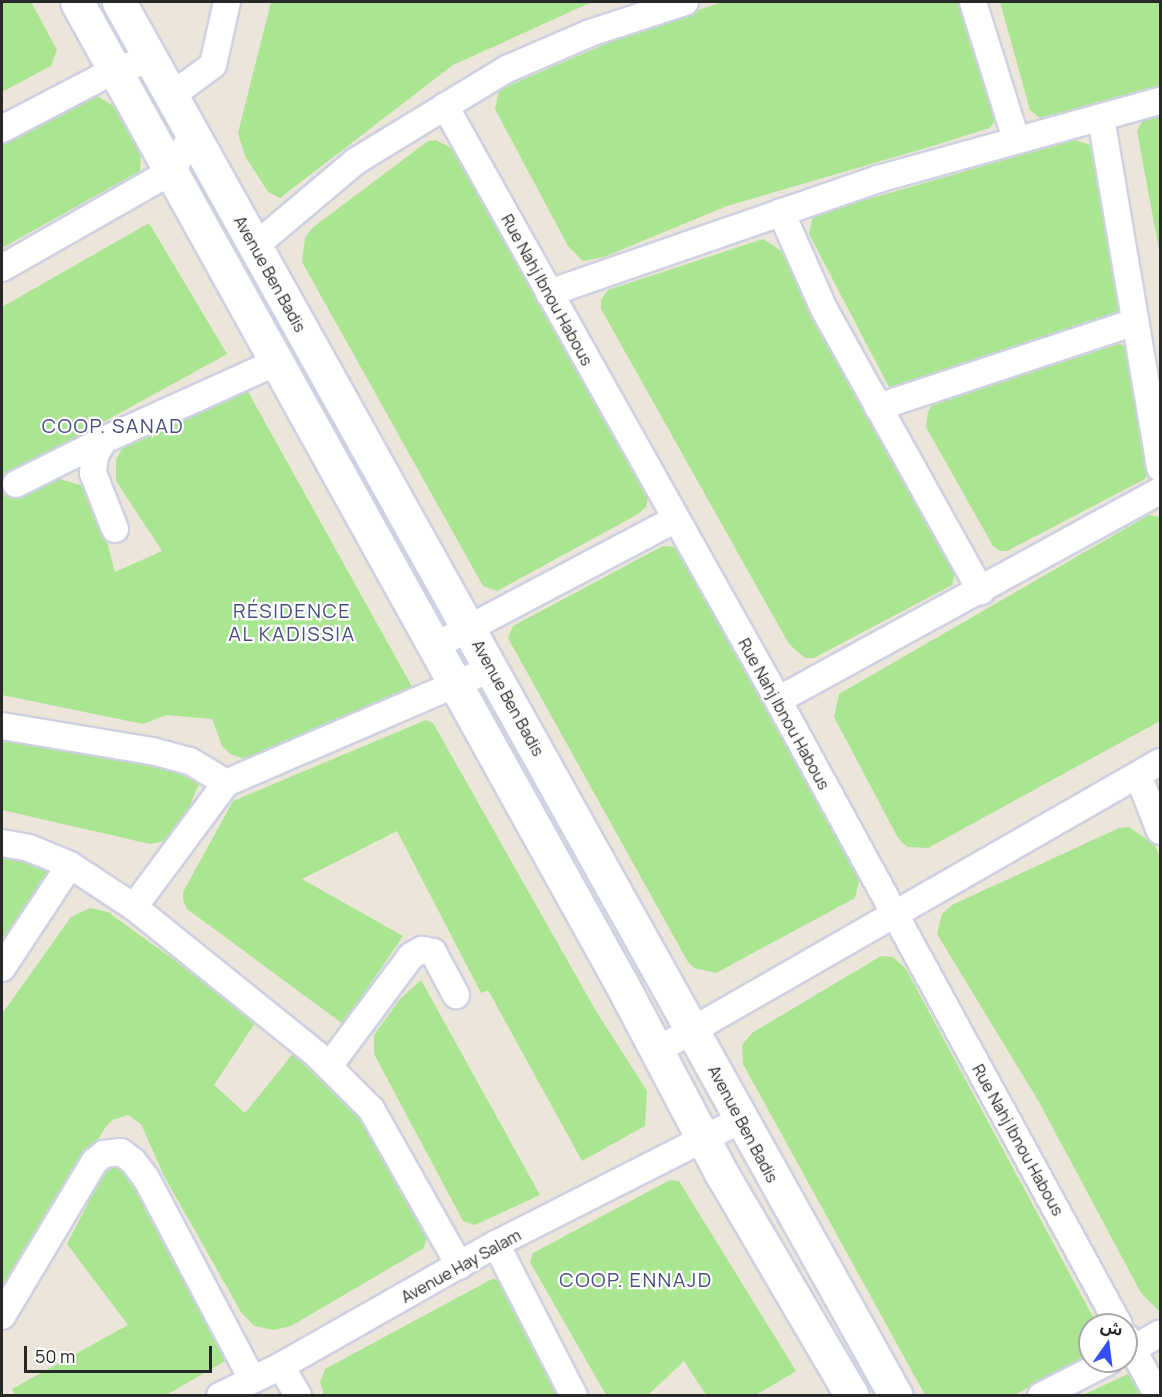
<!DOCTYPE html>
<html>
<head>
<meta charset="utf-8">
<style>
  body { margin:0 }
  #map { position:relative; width:1162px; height:1397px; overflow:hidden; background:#ece5d9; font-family:Manrope,"Noto Sans Arabic",sans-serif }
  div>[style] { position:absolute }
  .green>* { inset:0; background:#aae692 }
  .roads { filter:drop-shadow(2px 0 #ced1e2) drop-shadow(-2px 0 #ced1e2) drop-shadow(0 2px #ced1e2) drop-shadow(0 -2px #ced1e2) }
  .minor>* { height:26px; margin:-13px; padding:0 13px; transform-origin:13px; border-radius:13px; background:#fff }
  .secondary>* { height:33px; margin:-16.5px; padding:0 16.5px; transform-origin:16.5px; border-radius:16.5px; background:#fff }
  span { translate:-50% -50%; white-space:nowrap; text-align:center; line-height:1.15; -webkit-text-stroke:4.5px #fff; paint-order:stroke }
  .street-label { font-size:16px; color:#282828 }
  .quarter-label { font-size:20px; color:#474e7b; letter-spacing:1.5px }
  .frame { position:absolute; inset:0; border:3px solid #282828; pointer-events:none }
  .north { position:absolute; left:1078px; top:1313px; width:60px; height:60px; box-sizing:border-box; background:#fff; border:2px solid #a9a9a9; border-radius:50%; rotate:14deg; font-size:16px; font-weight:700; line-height:24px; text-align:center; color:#282828 }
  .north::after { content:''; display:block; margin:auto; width:21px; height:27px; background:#334eff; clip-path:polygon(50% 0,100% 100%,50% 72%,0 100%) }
  .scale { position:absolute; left:24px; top:1346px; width:188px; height:27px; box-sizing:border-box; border:3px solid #282828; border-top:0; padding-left:8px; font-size:18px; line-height:21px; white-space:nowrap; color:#282828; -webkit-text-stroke:4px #fff; paint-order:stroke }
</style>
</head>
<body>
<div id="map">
  <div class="green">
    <div style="clip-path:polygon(2px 2px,31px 2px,57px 50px,51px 66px,2px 92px)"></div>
    <div style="clip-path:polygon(271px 2px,592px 2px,453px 65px,280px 198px,268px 192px,245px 156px,238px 133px)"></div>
    <div style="clip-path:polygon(723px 2px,960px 2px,997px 115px,994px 123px,989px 128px,936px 145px,727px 206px,604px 257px,583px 261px,568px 246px,495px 109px,499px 90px,645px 27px)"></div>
    <div style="clip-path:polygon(1000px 2px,1160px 2px,1160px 85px,1040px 118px,1030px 110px)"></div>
    <div style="clip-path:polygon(96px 95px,115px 107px,141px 151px,140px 171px,2px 248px,2px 141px)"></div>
    <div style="clip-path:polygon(1160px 115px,1160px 255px,1137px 131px,1143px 120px)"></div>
    <div style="clip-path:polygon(436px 140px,456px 151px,649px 493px,646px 507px,638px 514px,497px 591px,483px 586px,302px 262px,305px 238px,312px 228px,428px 141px)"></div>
    <div style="clip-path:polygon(1074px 140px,1091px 145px,1096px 153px,1123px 304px,1117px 317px,894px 389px,889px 387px,809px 234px,813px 215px)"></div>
    <div style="clip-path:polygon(149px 223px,227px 354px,2px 478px,2px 307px)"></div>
    <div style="clip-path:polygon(763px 239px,783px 252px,804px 299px,955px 574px,952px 585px,814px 658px,805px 658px,789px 644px,601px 309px,601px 300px,608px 290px)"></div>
    <div style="clip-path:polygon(1119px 344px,1127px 347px,1148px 471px,1145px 479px,1007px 551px,1000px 551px,993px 546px,926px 427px,928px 412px,932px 404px)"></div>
    <div style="clip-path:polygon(246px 388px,415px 692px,250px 761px,230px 754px,222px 746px,212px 719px,166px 715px,143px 724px,2px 695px,2px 482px,6px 497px,56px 478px,87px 487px,96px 502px,115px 572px,162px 551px,116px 481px,116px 460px,123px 447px)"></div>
    <div style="clip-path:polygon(1149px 515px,1160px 517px,1160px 721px,928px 848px,907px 847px,898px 838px,834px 717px,839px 694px)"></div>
    <div style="clip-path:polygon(663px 546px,674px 547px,682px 558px,860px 877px,855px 898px,716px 973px,694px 968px,688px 962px,508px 638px,513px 626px)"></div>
    <div style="clip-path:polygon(426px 720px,433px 723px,596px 1011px,647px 1091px,645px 1126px,582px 1161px,488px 990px,481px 993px,397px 831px,302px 879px,403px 936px,343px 1024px,187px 909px,183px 900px,183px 892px,233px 801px)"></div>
    <div style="clip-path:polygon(2px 732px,203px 774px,183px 822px,170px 840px,150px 844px,2px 810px)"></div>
    <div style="clip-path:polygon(1129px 827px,1155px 845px,1160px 858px,1160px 1312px,1141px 1293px,1039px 1102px,937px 934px,942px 914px,952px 905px,1119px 828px)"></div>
    <div style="clip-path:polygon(2px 852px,45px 865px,48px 872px,2px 945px)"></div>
    <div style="clip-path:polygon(90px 908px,108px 912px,257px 1020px,214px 1085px,245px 1113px,296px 1050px,368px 1118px,428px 1230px,424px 1248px,291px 1326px,274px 1330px,254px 1326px,241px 1312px,164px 1176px,141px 1124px,128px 1115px,112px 1120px,105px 1128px,2px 1298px,2px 1014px,71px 917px)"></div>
    <div style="clip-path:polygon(881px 956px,893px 957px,906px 969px,1094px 1319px,1095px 1325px,1090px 1325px,1090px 1354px,1014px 1395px,925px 1395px,743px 1064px,742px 1045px,752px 1033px)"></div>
    <div style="clip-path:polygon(421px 980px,540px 1195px,475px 1225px,463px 1221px,374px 1054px,374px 1035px,400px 999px)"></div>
    <div style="clip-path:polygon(108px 1164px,120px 1165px,139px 1185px,227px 1360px,166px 1395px,15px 1396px,12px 1389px,128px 1325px,67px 1244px)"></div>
    <div style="clip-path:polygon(670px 1180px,679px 1181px,796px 1371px,756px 1395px,706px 1395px,684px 1361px,648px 1395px,606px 1395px,530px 1262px,533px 1253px)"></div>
    <div style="clip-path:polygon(492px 1279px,501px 1280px,570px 1395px,324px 1395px,320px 1382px,325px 1369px)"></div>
    <div style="clip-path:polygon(1128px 1374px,1135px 1377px,1145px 1396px,1081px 1396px)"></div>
  </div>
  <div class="roads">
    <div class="minor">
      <div style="left:973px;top:2px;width:144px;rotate:72.6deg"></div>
      <div style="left:171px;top:96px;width:52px;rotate:-36.4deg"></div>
      <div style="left:213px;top:65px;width:65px;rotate:-77.5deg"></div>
      <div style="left:445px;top:106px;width:681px;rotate:60.72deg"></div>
      <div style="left:778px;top:700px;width:712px;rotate:61.38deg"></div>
      <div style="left:1101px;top:118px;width:355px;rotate:80.4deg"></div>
      <div style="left:2px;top:129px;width:127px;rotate:-27.6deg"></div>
      <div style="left:115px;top:70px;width:37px;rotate:-16deg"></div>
      <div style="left:781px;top:212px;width:106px;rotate:66.1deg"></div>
      <div style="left:824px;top:309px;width:323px;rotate:60.9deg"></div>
      <div style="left:255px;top:246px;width:132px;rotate:-40.1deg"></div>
      <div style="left:356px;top:161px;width:177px;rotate:-31.4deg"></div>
      <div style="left:507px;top:69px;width:90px;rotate:-23.4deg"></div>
      <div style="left:590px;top:33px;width:100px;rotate:-18.1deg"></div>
      <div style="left:2px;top:268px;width:196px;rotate:-29.7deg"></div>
      <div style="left:172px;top:171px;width:41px;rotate:-60.9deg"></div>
      <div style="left:549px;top:293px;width:348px;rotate:-19.1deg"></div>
      <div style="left:878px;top:179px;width:293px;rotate:-15.5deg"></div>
      <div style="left:878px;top:407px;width:271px;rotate:-18.3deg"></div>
      <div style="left:16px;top:484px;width:98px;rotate:-26.6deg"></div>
      <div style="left:115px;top:529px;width:60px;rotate:-111.4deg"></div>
      <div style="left:93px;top:473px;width:18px;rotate:-84deg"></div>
      <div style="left:95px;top:455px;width:17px;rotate:-59deg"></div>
      <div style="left:104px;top:440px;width:190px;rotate:-24.3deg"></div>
      <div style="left:435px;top:646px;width:270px;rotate:-27.8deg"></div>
      <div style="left:778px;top:700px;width:435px;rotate:-28.7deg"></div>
      <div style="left:2px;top:726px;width:152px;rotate:9.5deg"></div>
      <div style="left:152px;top:751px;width:39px;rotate:15deg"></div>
      <div style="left:190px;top:761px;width:42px;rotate:31.4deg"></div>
      <div style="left:1138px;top:775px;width:60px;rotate:68.6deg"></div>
      <div style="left:2px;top:843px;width:27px;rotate:10deg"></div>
      <div style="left:29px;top:848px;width:44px;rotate:22.5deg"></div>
      <div style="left:70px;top:865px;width:77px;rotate:33.3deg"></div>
      <div style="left:134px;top:907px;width:234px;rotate:38.9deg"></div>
      <div style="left:316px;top:1054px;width:78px;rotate:45deg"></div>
      <div style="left:371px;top:1109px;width:180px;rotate:60.5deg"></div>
      <div style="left:134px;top:907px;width:154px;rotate:-53.4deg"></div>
      <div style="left:226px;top:783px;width:288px;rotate:-23.3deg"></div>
      <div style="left:2px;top:968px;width:123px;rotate:-56.6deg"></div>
      <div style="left:656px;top:1051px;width:581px;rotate:-29.83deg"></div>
      <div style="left:329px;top:1066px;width:137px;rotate:-53.3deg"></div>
      <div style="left:411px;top:956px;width:13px;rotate:-29deg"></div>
      <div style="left:422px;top:950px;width:11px;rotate:10deg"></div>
      <div style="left:433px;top:952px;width:49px;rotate:61.9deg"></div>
      <div style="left:496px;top:1244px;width:171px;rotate:62.8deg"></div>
      <div style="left:2px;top:1316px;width:179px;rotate:-59.1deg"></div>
      <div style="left:94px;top:1162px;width:13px;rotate:-39deg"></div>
      <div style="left:104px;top:1154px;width:17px;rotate:-7deg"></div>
      <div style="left:121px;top:1152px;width:15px;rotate:37deg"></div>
      <div style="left:133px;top:1161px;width:21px;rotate:53deg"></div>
      <div style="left:146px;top:1178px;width:227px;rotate:62.2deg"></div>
      <div style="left:1126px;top:1337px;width:67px;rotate:61.5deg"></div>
      <div style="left:1126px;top:1353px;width:39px;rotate:-30deg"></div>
      <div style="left:281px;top:1366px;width:34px;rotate:60deg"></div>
      <div style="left:220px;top:1396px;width:68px;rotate:-26.2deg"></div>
      <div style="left:281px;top:1366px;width:247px;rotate:-29.6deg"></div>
      <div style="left:496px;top:1244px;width:276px;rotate:-26.9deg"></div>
      <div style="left:1041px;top:1396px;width:76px;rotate:-27.2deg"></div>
    </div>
    <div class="secondary">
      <div style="left:77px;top:2px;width:1120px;rotate:60.99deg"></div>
      <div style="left:620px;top:981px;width:221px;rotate:62.2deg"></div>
      <div style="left:723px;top:1176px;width:255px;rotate:59.6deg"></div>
      <div style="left:119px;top:2px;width:1596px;rotate:60.87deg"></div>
    </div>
  </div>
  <div class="street-label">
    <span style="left:270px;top:274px;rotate:61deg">Avenue Ben Badis</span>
    <span style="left:547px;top:290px;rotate:61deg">Rue Nahj Ibnou Habous</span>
    <span style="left:508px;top:698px;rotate:61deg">Avenue Ben Badis</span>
    <span style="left:784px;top:714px;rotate:61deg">Rue Nahj Ibnou Habous</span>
    <span style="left:743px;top:1124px;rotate:62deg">Avenue Ben Badis</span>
    <span style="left:1018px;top:1140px;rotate:61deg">Rue Nahj Ibnou Habous</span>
    <span style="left:461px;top:1266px;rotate:-29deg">Avenue Hay Salam</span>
  </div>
  <div class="quarter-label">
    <span style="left:113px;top:425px">COOP. SANAD</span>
    <span style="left:292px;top:622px">RÉSIDENCE<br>AL KADISSIA</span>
    <span style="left:636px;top:1279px">COOP. ENNAJD</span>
  </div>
  <div class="frame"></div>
  <div class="north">ش</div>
  <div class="scale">50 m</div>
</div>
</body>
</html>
